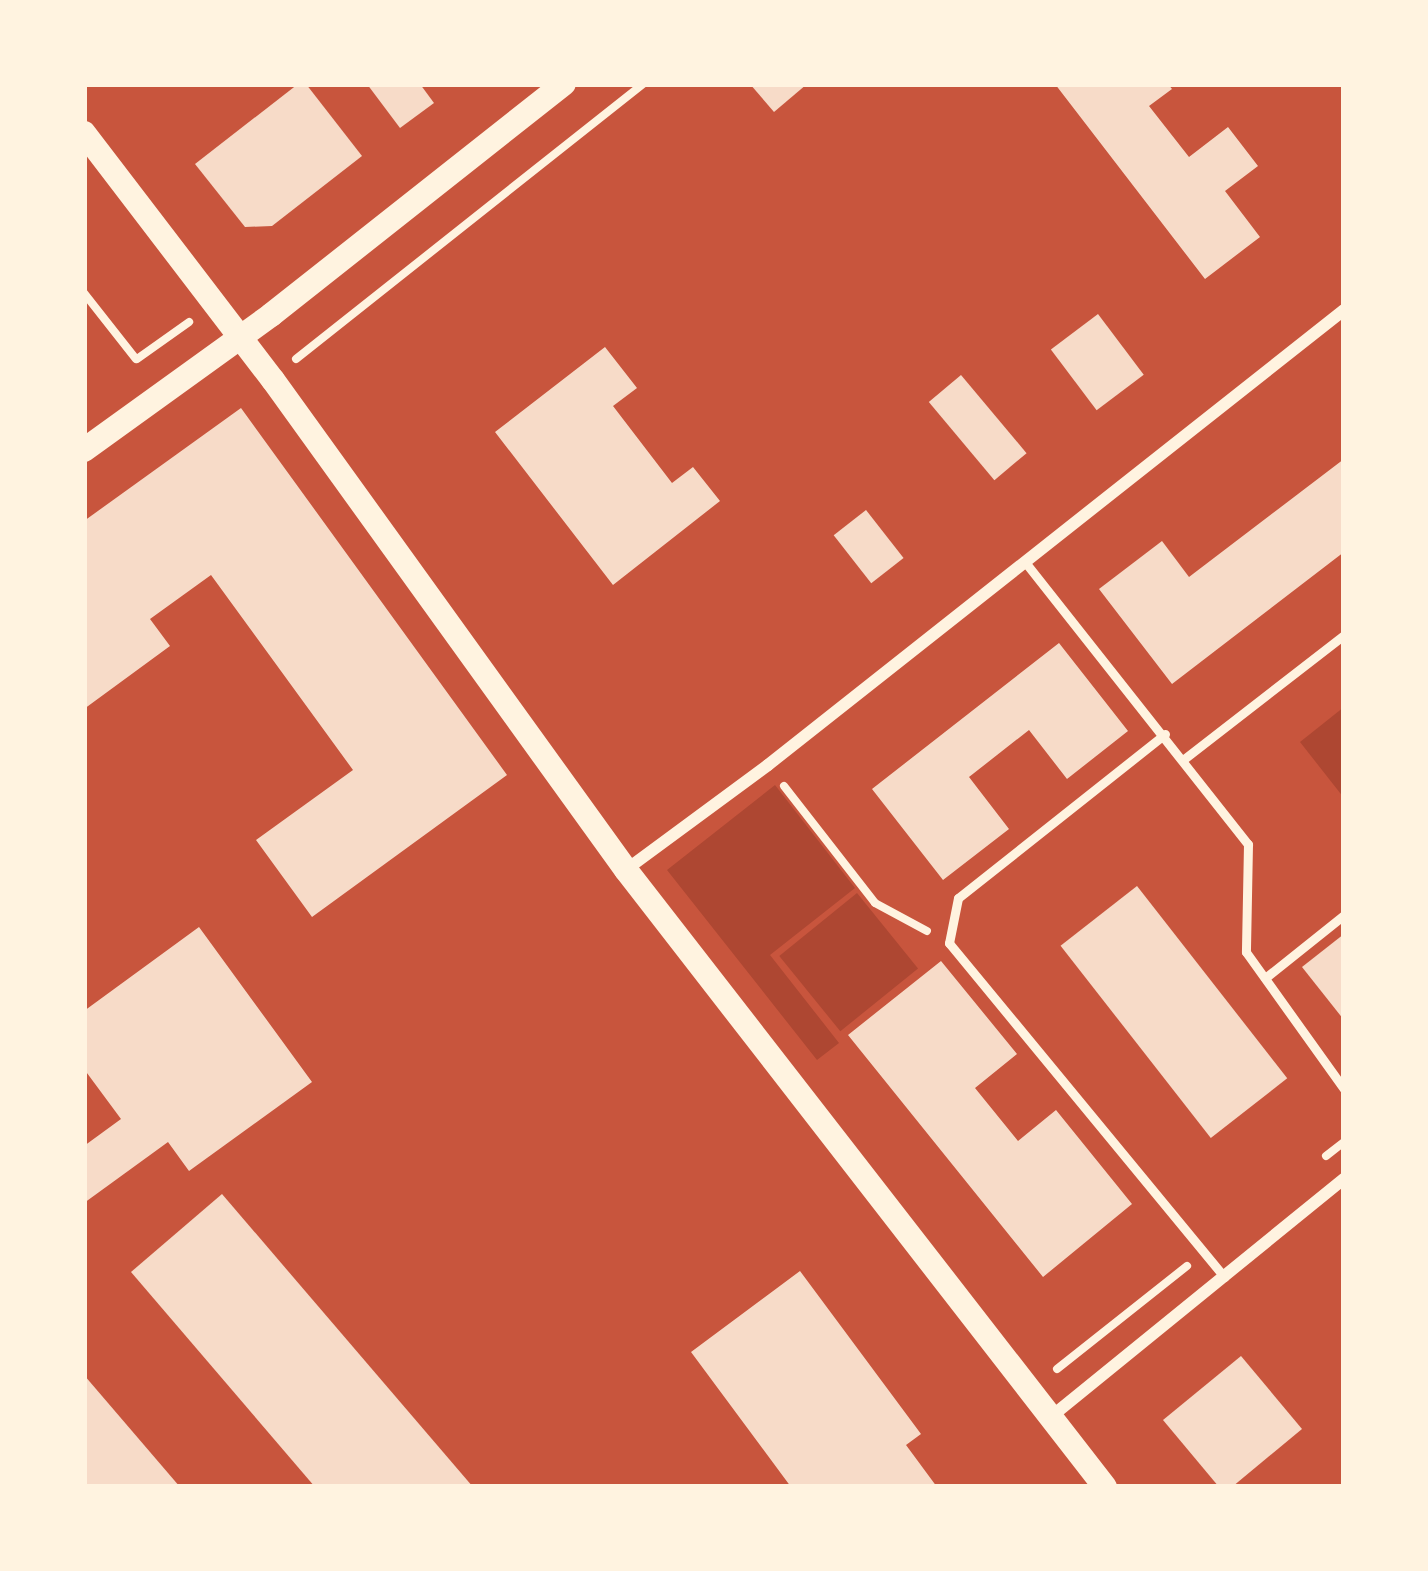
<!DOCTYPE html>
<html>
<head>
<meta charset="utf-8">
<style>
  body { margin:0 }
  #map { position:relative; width:1428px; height:1571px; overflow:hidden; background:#c8553d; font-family:"DejaVu Sans",sans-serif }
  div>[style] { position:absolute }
  .green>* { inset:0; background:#ae4732; transform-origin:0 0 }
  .building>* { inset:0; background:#f7dbc8; transform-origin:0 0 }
  .path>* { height:8px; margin:-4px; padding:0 4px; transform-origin:4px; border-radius:4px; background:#fff3e0 }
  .service>* { height:9px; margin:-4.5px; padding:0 4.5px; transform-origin:4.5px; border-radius:4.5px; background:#fff3e0 }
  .minor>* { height:12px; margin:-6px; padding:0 6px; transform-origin:6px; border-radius:6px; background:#fff3e0 }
  .secondary>* { height:24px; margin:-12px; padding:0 12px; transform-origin:12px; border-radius:12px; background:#fff3e0 }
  span { translate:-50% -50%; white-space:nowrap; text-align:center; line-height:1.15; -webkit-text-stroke:12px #fff3e0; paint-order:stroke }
  .frame { position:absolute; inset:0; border:87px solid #fff3e0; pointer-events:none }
</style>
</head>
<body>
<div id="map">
  <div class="green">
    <div style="clip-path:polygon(1344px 707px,1344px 798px,1300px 742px)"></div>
    <div style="clip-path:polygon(775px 785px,855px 888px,770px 955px,839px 1043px,817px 1060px,667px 870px)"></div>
    <div style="left:857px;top:893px;width:97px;height:100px;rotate:51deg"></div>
  </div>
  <div class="building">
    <div style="clip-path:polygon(298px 84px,306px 84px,362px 156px,272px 226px,245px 227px,195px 164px)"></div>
    <div style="clip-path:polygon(367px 84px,420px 84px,434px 103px,400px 128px)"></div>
    <div style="clip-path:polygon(750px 84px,807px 84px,774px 112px)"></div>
    <div style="clip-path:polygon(1055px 84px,1168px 84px,1172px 89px,1149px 106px,1189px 157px,1228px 127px,1258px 166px,1225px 191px,1260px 237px,1205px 279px)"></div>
    <div style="left:1098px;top:314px;width:76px;height:59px;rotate:53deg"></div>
    <div style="clip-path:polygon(605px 347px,637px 388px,613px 406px,672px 483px,693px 467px,720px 501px,613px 585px,495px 432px)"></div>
    <div style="left:961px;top:375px;width:102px;height:42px;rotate:50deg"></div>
    <div style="clip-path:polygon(241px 408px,507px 775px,312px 917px,256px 840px,353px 770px,211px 575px,150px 619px,170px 646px,84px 709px,84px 521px)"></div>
    <div style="clip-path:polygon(1344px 459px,1344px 552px,1172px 684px,1099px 589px,1162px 541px,1189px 577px)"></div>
    <div style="left:866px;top:510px;width:61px;height:41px;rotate:52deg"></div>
    <div style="clip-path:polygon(1059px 643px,1128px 731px,1067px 779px,1029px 730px,969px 777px,1009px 829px,943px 880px,872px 789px)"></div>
    <div style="left:1137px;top:886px;width:244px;height:97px;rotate:52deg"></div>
    <div style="clip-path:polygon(199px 927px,312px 1082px,189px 1171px,168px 1142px,84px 1203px,84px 1146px,121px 1119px,84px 1069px,84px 1011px)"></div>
    <div style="clip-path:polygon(1344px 934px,1344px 1020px,1302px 967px)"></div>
    <div style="clip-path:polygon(941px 961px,1017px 1054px,975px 1088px,1018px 1141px,1056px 1110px,1132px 1204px,1043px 1277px,848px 1035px)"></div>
    <div style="clip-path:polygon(222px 1194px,473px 1487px,315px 1487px,131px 1272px)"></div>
    <div style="clip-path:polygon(800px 1271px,921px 1434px,906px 1445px,937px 1487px,791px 1487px,691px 1352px)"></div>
    <div style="clip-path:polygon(1241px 1356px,1302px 1429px,1232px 1487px,1219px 1487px,1163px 1420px)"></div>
    <div style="clip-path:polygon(84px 1375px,180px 1487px,84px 1487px)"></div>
  </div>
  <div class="path">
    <div style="left:84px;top:293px;width:84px;rotate:51.8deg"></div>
    <div style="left:137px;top:359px;width:64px;rotate:-35.4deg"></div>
    <div style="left:296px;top:359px;width:443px;rotate:-38.4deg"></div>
    <div style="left:784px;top:786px;width:148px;rotate:52.1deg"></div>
    <div style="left:875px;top:903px;width:59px;rotate:28.3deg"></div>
    <div style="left:1326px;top:1156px;width:23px;rotate:-38deg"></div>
    <div style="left:1057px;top:1369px;width:166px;rotate:-38.4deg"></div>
  </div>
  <div class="service">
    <div style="left:1025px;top:562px;width:360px;rotate:51.7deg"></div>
    <div style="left:1248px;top:844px;width:108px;rotate:91.1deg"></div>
    <div style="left:1246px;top:952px;width:168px;rotate:54.4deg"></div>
    <div style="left:1165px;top:734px;width:264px;rotate:141.6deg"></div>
    <div style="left:958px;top:898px;width:46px;rotate:101.3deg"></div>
    <div style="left:949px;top:943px;width:433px;rotate:50.5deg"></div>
    <div style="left:1184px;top:759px;width:202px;rotate:-37.8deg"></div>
    <div style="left:1265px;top:978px;width:101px;rotate:-38.6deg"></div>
  </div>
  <div class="minor">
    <div style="left:627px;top:869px;width:175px;rotate:-36.4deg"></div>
    <div style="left:768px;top:765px;width:734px;rotate:-38.31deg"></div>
    <div style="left:1052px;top:1416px;width:376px;rotate:-39.1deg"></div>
  </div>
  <div class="secondary">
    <div style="left:84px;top:133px;width:311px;rotate:52.6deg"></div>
    <div style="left:273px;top:380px;width:604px;rotate:54.23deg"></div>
    <div style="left:626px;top:870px;width:781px;rotate:52.18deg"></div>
    <div style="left:84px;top:450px;width:231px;rotate:-35.8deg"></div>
    <div style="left:271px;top:315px;width:373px;rotate:-38.3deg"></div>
  </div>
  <div class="frame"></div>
</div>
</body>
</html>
